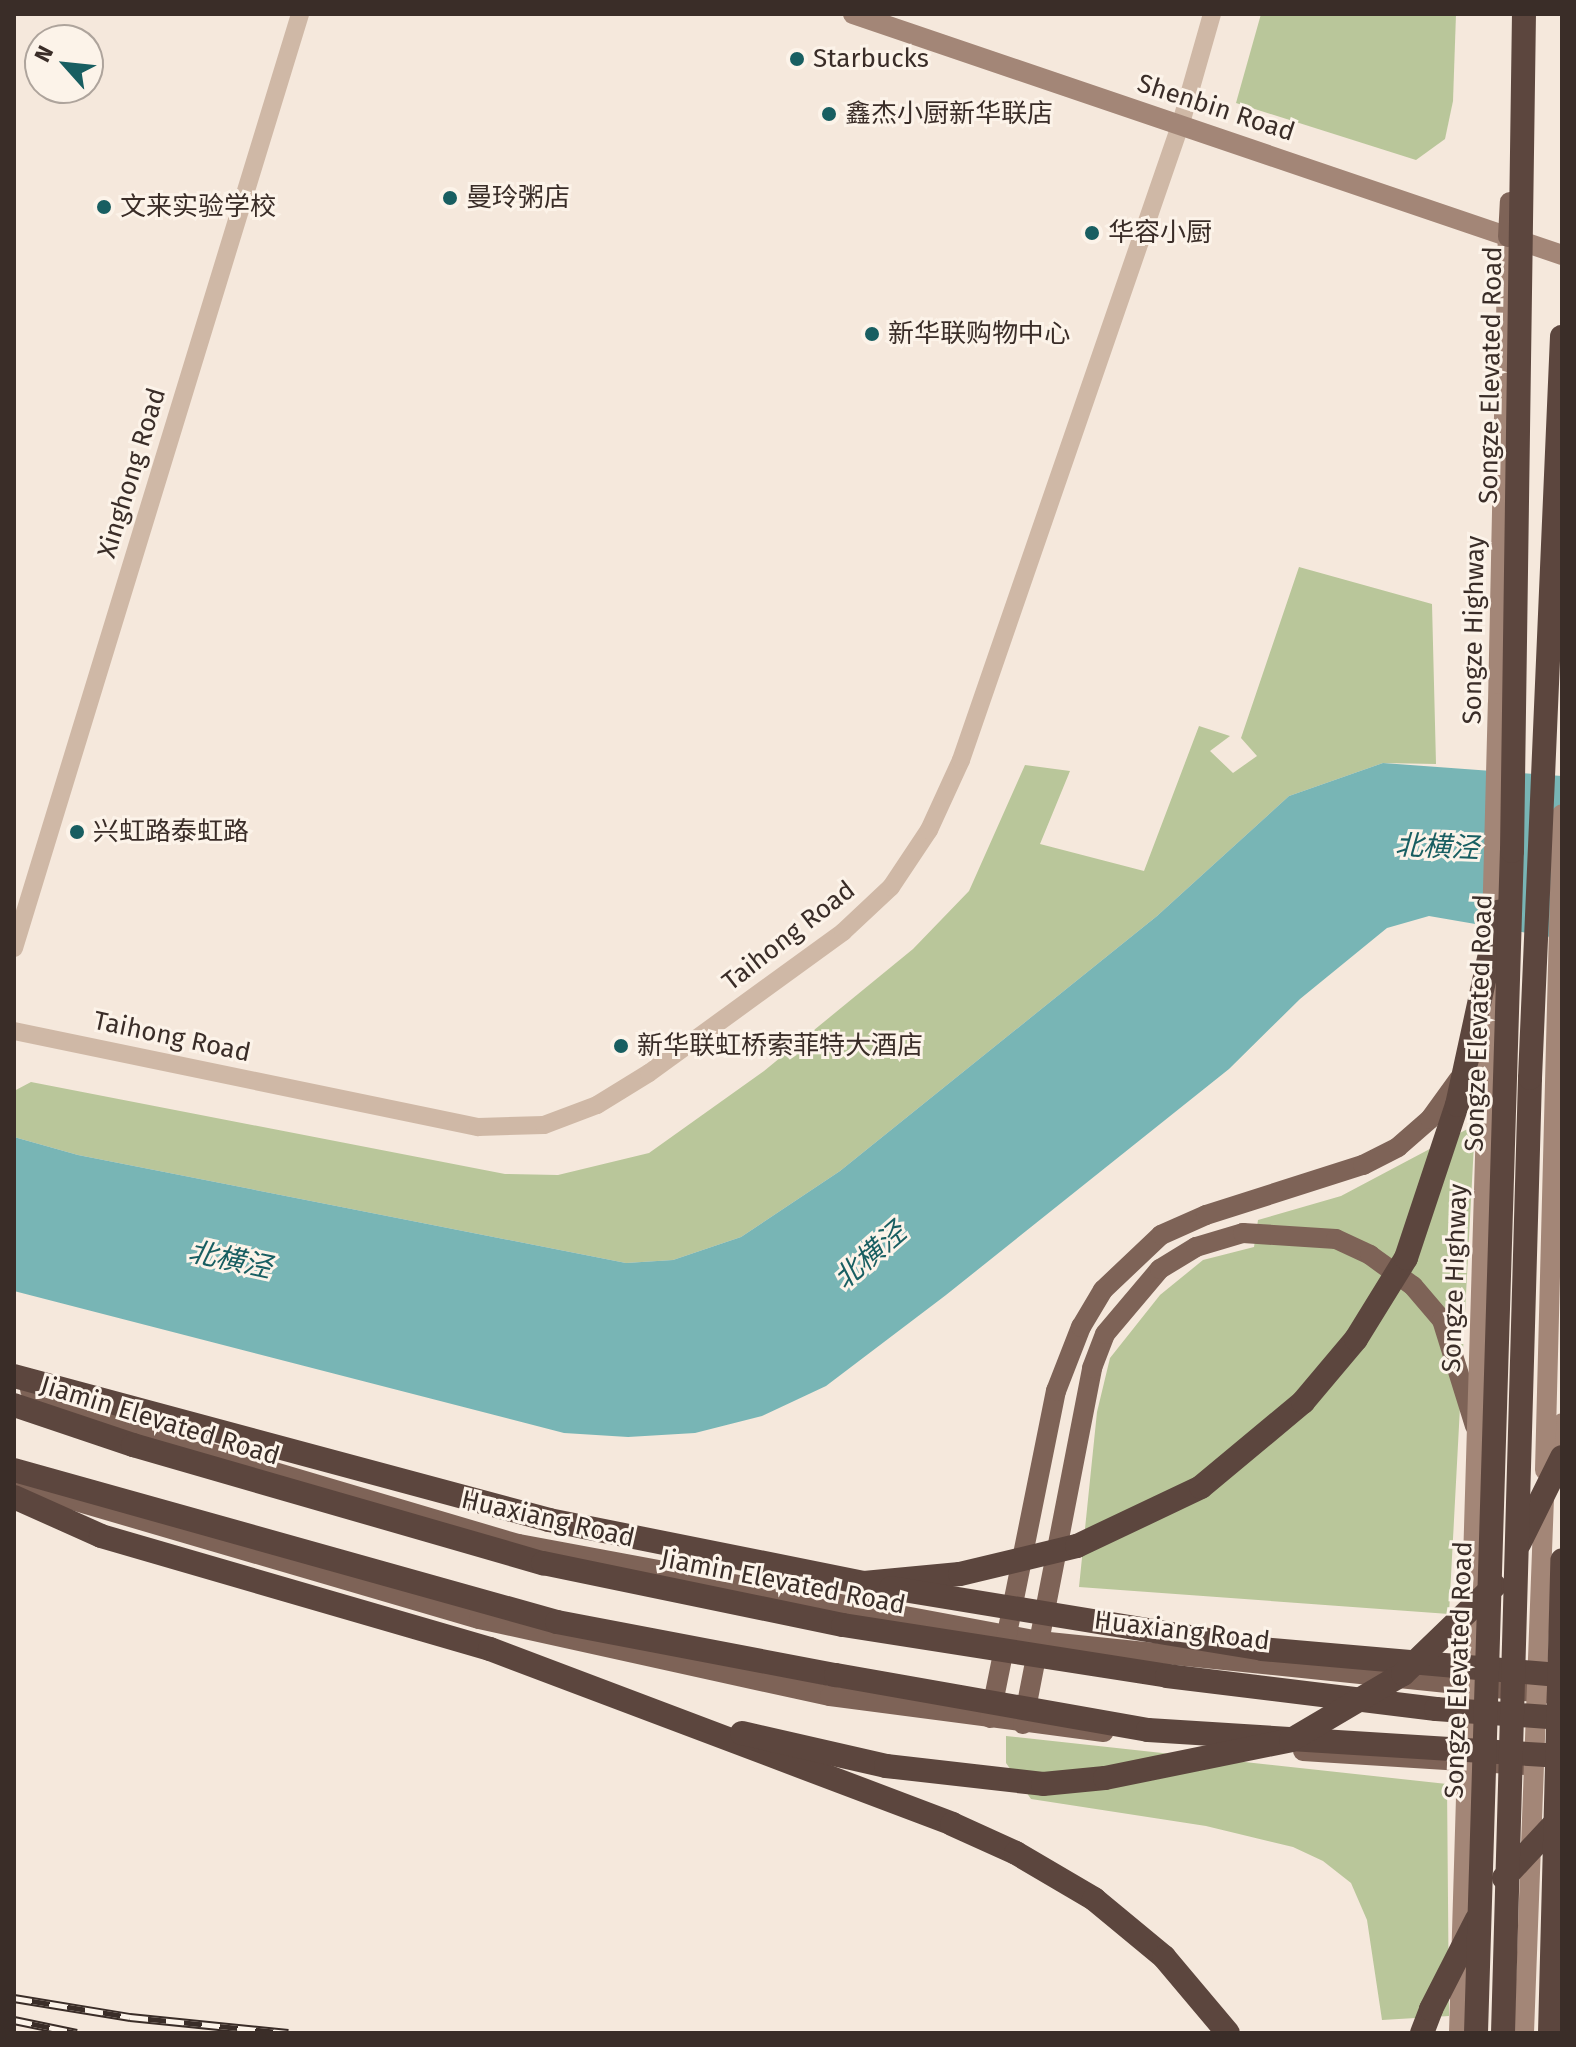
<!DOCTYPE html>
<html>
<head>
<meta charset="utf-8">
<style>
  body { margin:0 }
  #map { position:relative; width:1576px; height:2047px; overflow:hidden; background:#f5e8dc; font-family:"Fira Sans","Noto Sans SC",sans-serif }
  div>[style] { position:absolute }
  .green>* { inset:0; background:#b9c69a }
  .water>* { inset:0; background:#78b5b5 }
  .street>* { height:18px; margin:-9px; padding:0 9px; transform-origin:9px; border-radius:9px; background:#cfb8a6 }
  .secondary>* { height:20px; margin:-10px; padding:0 10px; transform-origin:10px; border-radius:10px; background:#a38677 }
  .primary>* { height:20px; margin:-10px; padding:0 10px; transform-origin:10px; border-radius:10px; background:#7e6357 }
  .highway>* { height:24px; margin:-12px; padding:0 12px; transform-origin:12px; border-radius:12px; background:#5c463e }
  .rail>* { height:9px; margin-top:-4.5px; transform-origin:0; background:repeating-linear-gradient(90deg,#fcf3e9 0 18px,#3a2d28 0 36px); box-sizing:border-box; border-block:2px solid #3a2d28 }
  .secondary-bridge>* { height:20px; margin:-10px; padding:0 10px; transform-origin:10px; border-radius:10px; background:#a38677 }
  .highway-bridge>* { height:24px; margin:-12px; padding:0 12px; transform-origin:12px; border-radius:12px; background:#5c463e }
  .dots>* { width:22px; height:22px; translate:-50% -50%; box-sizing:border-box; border:4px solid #fcf3e9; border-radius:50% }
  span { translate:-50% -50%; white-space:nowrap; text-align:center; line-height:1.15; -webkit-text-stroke:6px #fcf3e9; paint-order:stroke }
  .poi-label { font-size:26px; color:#3a2d28 }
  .left { translate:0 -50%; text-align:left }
  .street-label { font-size:26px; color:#3a2d28 }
  .water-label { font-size:28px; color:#185e61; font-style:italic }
  .frame { position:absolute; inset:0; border:16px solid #3a2d28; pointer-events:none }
  .north { position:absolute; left:24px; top:24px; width:80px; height:80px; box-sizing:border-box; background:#fcf3e9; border:2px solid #aea49c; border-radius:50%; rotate:297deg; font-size:22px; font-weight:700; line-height:32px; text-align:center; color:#3a2d28 }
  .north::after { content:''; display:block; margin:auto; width:28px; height:36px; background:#185e61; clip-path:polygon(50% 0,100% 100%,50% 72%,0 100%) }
</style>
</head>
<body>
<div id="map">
  <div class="green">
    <div style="clip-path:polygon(1261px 14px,1456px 14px,1453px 101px,1445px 139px,1416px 160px,1236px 103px)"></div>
    <div style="clip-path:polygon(1299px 567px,1432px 604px,1436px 764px,1383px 763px,1289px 796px,1157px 916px,840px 1171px,741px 1237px,673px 1260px,626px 1263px,78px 1155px,14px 1137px,14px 1091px,31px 1082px,505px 1174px,558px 1175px,649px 1153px,764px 1071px,913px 949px,969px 891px,1025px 765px,1070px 771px,1040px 844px,1144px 871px,1199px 726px,1230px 736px,1210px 751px,1233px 773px,1257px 756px,1241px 738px)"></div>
    <div style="clip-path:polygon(1475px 1125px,1449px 1614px,1079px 1587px,1097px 1412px,1110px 1358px,1160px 1295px,1203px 1260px,1254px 1247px,1258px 1220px,1341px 1196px)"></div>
    <div style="clip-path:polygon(1006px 1736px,1447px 1784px,1449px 2016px,1382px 2020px,1367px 1920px,1351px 1883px,1323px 1861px,1293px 1847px,1206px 1826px,1031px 1799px,1006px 1763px)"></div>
  </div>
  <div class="water">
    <div style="clip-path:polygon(1383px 763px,1562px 776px,1562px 939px,1429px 916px,1387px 928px,1300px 999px,1229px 1069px,946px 1295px,826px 1386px,762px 1416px,695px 1433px,628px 1437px,564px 1433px,14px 1291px,14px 1137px,78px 1155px,626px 1263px,673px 1260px,741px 1237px,840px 1171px,1157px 916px,1289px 796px)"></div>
  </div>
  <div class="street">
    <div style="left:14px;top:948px;width:977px;rotate:-72.97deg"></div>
    <div style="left:14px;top:1031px;width:474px;rotate:11.7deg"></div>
    <div style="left:478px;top:1127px;width:66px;rotate:-1.7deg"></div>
    <div style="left:544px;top:1125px;width:57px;rotate:-20.7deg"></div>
    <div style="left:597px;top:1105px;width:61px;rotate:-31.6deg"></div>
    <div style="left:649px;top:1073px;width:240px;rotate:-36deg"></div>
    <div style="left:843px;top:932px;width:66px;rotate:-43.2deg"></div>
    <div style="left:891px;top:887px;width:69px;rotate:-56.3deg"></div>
    <div style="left:929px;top:830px;width:77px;rotate:-65.4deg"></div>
    <div style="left:961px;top:760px;width:674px;rotate:-70.95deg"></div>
    <div style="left:1181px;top:123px;width:113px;rotate:-74.1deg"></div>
  </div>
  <div class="secondary">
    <div style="left:853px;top:14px;width:749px;rotate:18.77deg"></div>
    <div style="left:1498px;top:703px;width:466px;rotate:-88.8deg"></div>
    <div style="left:1550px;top:1455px;width:34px;rotate:-69deg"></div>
    <div style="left:1545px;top:1470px;width:656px;rotate:-88.52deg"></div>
  </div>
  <div class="primary">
    <div style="left:1508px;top:237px;width:35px;rotate:-87deg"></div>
    <div style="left:30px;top:1390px;width:110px;rotate:21.2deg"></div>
    <div style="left:133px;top:1430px;width:402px;rotate:16.5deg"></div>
    <div style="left:519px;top:1544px;width:529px;rotate:10.57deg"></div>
    <div style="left:1039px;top:1641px;width:518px;rotate:5.88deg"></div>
    <div style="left:14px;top:1483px;width:484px;rotate:16.3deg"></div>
    <div style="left:479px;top:1619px;width:359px;rotate:12.4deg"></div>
    <div style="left:830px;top:1696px;width:276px;rotate:7.5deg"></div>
    <div style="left:990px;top:1718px;width:334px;rotate:-78.6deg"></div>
    <div style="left:1056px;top:1391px;width:69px;rotate:-68.7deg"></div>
    <div style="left:1081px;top:1327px;width:43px;rotate:-59.3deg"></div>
    <div style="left:1103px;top:1290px;width:80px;rotate:-43.5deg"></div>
    <div style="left:1161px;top:1235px;width:49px;rotate:-24deg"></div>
    <div style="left:1206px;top:1215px;width:165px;rotate:-17.7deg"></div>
    <div style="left:1363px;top:1165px;width:39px;rotate:-27deg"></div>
    <div style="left:1398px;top:1147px;width:43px;rotate:-41.2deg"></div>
    <div style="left:1430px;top:1119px;width:49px;rotate:-54.1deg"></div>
    <div style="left:1023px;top:1724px;width:363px;rotate:-79deg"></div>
    <div style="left:1092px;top:1368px;width:36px;rotate:-69deg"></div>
    <div style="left:1105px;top:1334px;width:85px;rotate:-49.8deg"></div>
    <div style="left:1160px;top:1269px;width:42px;rotate:-31.4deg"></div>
    <div style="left:1196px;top:1247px;width:49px;rotate:-16.6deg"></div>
    <div style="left:1243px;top:1233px;width:93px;rotate:3.7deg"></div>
    <div style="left:1336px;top:1239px;width:38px;rotate:25deg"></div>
    <div style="left:1370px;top:1255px;width:53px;rotate:35.8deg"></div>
    <div style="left:1413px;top:1286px;width:45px;rotate:49.5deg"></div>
    <div style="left:1442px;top:1320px;width:111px;rotate:72.7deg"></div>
    <div style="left:1303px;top:1751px;width:223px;rotate:3.6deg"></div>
  </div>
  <div class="highway">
    <div style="left:14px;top:1376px;width:554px;rotate:15.06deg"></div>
    <div style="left:549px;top:1520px;width:321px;rotate:11.3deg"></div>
    <div style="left:14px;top:1497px;width:95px;rotate:24.1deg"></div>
    <div style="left:101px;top:1536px;width:405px;rotate:16.2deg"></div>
    <div style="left:490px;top:1649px;width:494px;rotate:20.7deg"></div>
    <div style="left:952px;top:1824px;width:70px;rotate:24.4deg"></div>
    <div style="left:1016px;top:1853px;width:91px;rotate:30.5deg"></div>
    <div style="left:1094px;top:1899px;width:91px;rotate:39.6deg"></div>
    <div style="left:1164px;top:1957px;width:99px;rotate:49.9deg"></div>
    <div style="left:742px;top:1733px;width:148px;rotate:12.9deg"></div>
    <div style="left:886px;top:1766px;width:158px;rotate:6.5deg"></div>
    <div style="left:1422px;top:2033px;width:26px;rotate:-69deg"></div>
  </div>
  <div class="rail">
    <div style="left:14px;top:1998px;width:118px;rotate:9.3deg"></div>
    <div style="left:130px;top:2017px;width:159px;rotate:5.8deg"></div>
    <div style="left:14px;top:2020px;width:64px;rotate:11.7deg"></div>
  </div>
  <div class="secondary-bridge">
    <div style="left:1492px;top:927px;width:224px;rotate:-88.5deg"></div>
    <div style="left:1459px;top:2033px;width:1046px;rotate:-88.3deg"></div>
    <div style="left:1524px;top:2033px;width:536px;rotate:-87.86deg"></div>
  </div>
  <div class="highway-bridge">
    <div style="left:14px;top:1405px;width:126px;rotate:18.6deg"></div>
    <div style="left:133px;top:1445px;width:427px;rotate:16.1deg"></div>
    <div style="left:543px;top:1563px;width:306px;rotate:11.7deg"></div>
    <div style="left:843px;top:1625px;width:328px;rotate:8.9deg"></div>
    <div style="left:1167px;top:1676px;width:271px;rotate:7deg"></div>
    <div style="left:1436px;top:1709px;width:126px;rotate:4.1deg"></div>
    <div style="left:14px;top:1470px;width:564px;rotate:15.64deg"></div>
    <div style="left:557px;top:1622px;width:284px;rotate:10.8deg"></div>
    <div style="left:836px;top:1675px;width:317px;rotate:10deg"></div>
    <div style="left:1148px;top:1730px;width:415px;rotate:3.6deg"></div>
    <div style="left:1519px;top:1544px;width:97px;rotate:-63.7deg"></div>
    <div style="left:864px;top:1583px;width:96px;rotate:-5.4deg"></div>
    <div style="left:960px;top:1574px;width:120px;rotate:-13.5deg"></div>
    <div style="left:1077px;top:1546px;width:137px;rotate:-25.4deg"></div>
    <div style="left:1201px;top:1487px;width:133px;rotate:-39.8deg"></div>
    <div style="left:1303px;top:1402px;width:82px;rotate:-49.9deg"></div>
    <div style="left:1356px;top:1339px;width:95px;rotate:-58.3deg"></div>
    <div style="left:1406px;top:1258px;width:161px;rotate:-71.6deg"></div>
    <div style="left:1457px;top:1105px;width:198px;rotate:-77.7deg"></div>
    <div style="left:891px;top:1588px;width:376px;rotate:9.3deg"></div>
    <div style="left:1262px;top:1649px;width:301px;rotate:5deg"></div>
    <div style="left:1043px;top:1784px;width:62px;rotate:-5.5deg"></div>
    <div style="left:1105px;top:1778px;width:190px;rotate:-11.5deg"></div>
    <div style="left:1291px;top:1740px;width:130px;rotate:-30.5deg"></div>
    <div style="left:1403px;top:1674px;width:127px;rotate:-44deg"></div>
    <div style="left:1504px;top:1878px;width:79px;rotate:-47deg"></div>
    <div style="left:1431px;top:2009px;width:101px;rotate:-62.9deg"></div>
    <div style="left:1476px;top:2033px;width:1183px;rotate:-88.26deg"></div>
    <div style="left:1512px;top:851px;width:837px;rotate:-89.18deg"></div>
    <div style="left:1503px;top:2033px;width:955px;rotate:-88.38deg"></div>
    <div style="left:1530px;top:1078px;width:742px;rotate:-87.53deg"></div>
    <div style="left:1550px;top:2033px;width:473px;rotate:-88.5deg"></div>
  </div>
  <div class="dots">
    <div style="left:797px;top:59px;background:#185e61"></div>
    <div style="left:829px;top:114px;background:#185e61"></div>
    <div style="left:450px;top:198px;background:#185e61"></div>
    <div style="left:104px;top:207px;background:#185e61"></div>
    <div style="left:1092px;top:233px;background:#185e61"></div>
    <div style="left:872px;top:334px;background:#185e61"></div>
    <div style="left:77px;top:832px;background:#185e61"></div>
    <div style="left:621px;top:1046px;background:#185e61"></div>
  </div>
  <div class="poi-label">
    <span class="left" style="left:813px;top:59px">Starbucks</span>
    <span class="left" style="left:845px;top:114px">鑫杰小厨新华联店</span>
    <span class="left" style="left:466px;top:198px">曼玲粥店</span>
    <span class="left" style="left:120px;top:207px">文来实验学校</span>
    <span class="left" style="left:1108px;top:233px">华容小厨</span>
    <span class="left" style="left:888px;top:334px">新华联购物中心</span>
    <span class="left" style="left:93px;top:832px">兴虹路泰虹路</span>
    <span class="left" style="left:637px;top:1046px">新华联虹桥索菲特大酒店</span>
  </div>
  <div class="street-label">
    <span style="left:1216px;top:108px;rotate:18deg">Shenbin Road</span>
    <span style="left:1491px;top:375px;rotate:-89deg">Songze Elevated Road</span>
    <span style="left:132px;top:473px;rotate:-73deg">Xinghong Road</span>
    <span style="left:1474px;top:630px;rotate:-89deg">Songze Highway</span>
    <span style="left:789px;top:936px;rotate:-38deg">Taihong Road</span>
    <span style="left:1479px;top:1023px;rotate:-88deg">Songze Elevated Road</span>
    <span style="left:172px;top:1037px;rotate:12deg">Taihong Road</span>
    <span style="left:1455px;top:1278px;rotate:-88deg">Songze Highway</span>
    <span style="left:160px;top:1421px;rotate:17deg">Jiamin Elevated Road</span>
    <span style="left:548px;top:1519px;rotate:13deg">Huaxiang Road</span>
    <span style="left:783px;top:1582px;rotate:11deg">Jiamin Elevated Road</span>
    <span style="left:1182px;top:1631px;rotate:7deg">Huaxiang Road</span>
    <span style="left:1459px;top:1670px;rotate:-88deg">Songze Elevated Road</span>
  </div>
  <div class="water-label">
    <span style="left:1437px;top:847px;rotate:2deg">北横泾</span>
    <span style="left:870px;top:1256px;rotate:-41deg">北横泾</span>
    <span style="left:230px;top:1260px;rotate:12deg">北横泾</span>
  </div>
  <div class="frame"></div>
  <div class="north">N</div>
</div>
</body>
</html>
